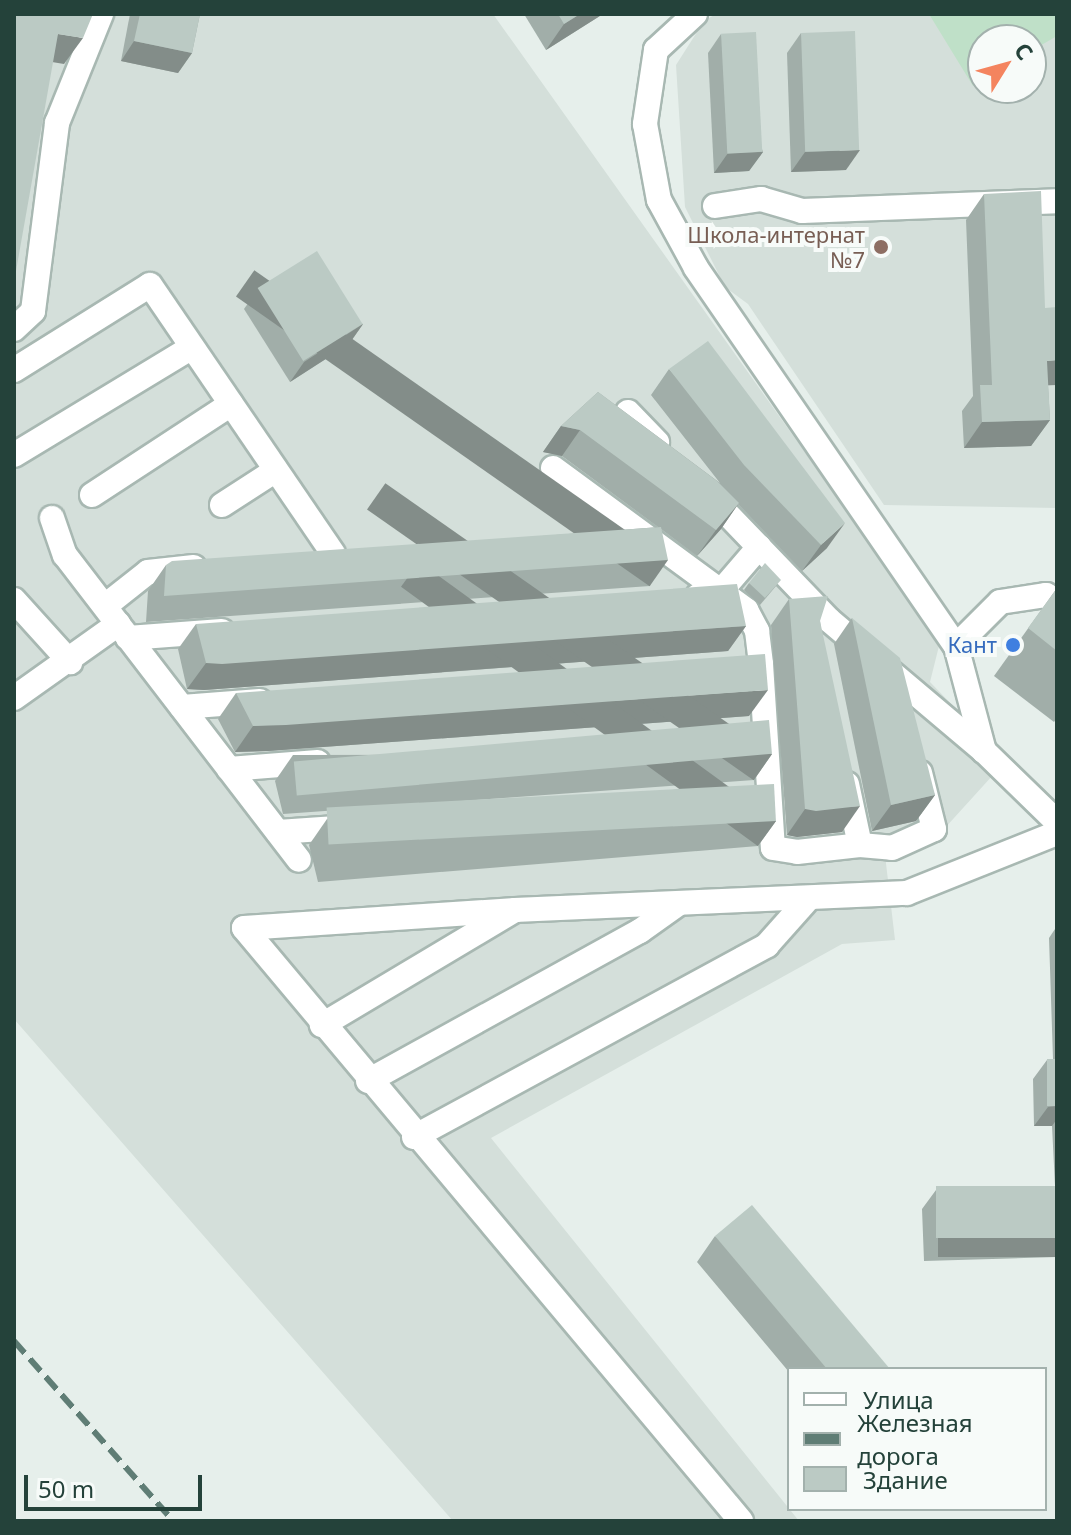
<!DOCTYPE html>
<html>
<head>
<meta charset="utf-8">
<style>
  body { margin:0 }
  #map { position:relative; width:1071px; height:1535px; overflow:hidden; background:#e6efeb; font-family:"Noto Sans",sans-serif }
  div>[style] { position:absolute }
  .built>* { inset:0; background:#d4dfda }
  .green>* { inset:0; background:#bfe0c8 }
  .roads { filter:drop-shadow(2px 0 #a8b8b2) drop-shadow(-2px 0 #a8b8b2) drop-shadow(0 2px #a8b8b2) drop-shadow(0 -2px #a8b8b2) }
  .minor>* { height:24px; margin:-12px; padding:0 12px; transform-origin:12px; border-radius:12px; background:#fff }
  .rail>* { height:6px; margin-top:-3px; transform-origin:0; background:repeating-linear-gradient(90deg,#5f7d75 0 16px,transparent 0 24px) }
  .wall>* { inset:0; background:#a1aea9 }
  .shaded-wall>* { inset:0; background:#838d89; transform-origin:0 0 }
  .building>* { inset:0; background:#bbcac4; transform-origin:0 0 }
  .dots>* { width:22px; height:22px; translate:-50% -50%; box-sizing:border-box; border:4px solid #f7fbf9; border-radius:50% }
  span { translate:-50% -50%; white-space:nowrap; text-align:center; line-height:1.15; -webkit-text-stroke:8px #f7fbf9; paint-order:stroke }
  .education-label { font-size:22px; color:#785e54 }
  .right { translate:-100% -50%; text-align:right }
  .shop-label { font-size:22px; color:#366cbe }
  .frame { position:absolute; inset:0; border:16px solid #24423a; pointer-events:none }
  .legend { position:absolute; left:787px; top:1367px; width:260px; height:144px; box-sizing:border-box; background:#f7fbf9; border:2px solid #a3b1ad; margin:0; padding:10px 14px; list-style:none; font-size:24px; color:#24423a }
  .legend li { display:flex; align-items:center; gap:16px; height:40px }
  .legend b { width:40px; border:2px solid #a3b1ad }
  .north { position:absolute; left:967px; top:24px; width:80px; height:80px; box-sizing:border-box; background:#f7fbf9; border:2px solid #a3b1ad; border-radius:50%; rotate:53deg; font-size:22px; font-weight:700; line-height:32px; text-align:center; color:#24423a }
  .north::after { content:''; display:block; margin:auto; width:28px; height:36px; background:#f4845f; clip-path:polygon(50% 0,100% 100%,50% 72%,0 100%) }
  .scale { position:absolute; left:24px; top:1475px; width:178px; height:36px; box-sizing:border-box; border:4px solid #24423a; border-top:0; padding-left:10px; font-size:24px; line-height:28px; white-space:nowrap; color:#24423a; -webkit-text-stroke:6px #f7fbf9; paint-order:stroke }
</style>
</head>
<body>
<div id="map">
  <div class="built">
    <div style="clip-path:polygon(14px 14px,493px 14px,940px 642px,930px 682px,957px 710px,942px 728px,993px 775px,944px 829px,885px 855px,895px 940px,842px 944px,491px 1138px,799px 1521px,453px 1521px,14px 1019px)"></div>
    <div style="clip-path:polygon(evenodd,716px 14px,1057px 14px,1057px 508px,884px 505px,748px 304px,725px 287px,685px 207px,676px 65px,704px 21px,716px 14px,983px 40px,1031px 40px,1031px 88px,983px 88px,983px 40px)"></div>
  </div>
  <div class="green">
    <div style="clip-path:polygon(929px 14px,1057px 14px,1057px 36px,1031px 51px,1031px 40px,983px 40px,983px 80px,973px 86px)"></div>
  </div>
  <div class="roads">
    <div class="minor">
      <div style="left:695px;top:14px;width:53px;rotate:137.3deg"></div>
      <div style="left:656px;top:50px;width:75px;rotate:98.5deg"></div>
      <div style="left:645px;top:124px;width:77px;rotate:79.6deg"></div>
      <div style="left:659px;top:200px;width:77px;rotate:61.4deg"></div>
      <div style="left:696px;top:268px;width:459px;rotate:55.5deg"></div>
      <div style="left:956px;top:646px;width:109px;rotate:75.1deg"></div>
      <div style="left:984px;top:751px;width:102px;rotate:44.2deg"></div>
      <div style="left:715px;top:206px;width:47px;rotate:-8.7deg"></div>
      <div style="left:761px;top:199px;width:43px;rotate:16.3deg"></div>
      <div style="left:802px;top:211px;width:255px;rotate:-2.2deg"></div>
      <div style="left:14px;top:329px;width:26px;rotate:-43deg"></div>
      <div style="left:33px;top:311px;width:190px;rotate:-82.7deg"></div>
      <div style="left:57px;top:123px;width:118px;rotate:-68deg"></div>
      <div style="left:14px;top:370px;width:160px;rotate:-32deg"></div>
      <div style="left:150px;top:285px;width:325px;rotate:55.7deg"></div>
      <div style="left:628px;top:412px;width:42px;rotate:46deg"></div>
      <div style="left:14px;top:455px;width:208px;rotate:-31.2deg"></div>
      <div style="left:553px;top:468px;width:240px;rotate:36.3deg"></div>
      <div style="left:746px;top:610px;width:24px;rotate:62deg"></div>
      <div style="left:757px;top:631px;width:33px;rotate:83deg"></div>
      <div style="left:761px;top:664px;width:184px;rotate:86.3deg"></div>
      <div style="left:773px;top:848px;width:24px;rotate:9deg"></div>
      <div style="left:797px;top:852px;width:63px;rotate:-6.3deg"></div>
      <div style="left:860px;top:845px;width:32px;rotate:5deg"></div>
      <div style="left:892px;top:848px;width:46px;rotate:-24.3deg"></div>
      <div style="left:934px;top:829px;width:58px;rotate:-104deg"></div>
      <div style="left:708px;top:494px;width:74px;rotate:46.1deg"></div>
      <div style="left:92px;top:495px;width:166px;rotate:-33.2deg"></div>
      <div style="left:222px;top:505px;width:64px;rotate:-32.9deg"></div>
      <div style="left:52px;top:518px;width:39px;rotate:71deg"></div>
      <div style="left:65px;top:555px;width:384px;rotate:52.5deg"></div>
      <div style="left:698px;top:596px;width:25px;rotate:-14deg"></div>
      <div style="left:722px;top:590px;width:57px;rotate:-49.3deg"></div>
      <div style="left:759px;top:547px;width:101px;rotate:46.2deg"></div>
      <div style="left:829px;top:620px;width:203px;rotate:40.2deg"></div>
      <div style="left:14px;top:600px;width:84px;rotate:47.9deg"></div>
      <div style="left:105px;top:606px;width:55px;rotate:-38.3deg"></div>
      <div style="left:148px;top:572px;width:46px;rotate:-6.2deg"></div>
      <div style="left:128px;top:638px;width:94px;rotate:-4.3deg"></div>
      <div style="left:956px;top:646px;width:62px;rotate:-45deg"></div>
      <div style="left:1000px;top:602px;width:47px;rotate:-8.7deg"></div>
      <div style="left:1046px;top:595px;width:14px;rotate:39deg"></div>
      <div style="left:14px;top:698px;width:128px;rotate:-35.4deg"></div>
      <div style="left:182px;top:707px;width:78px;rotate:-4.4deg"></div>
      <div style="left:229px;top:769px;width:89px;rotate:-4.5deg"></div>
      <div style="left:847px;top:784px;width:62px;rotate:78deg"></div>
      <div style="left:278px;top:832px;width:73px;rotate:-3.9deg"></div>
      <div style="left:515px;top:910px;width:392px;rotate:-2.5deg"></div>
      <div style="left:907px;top:893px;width:162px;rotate:-21.8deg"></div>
      <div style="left:244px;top:928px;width:774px;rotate:50.03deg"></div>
      <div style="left:244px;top:928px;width:272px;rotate:-3.8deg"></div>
      <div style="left:515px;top:910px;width:225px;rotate:149.2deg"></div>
      <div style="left:368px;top:1081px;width:311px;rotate:-28.9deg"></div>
      <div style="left:640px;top:931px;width:47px;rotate:-35.4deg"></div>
      <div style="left:414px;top:1137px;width:402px;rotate:-28.5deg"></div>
      <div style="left:767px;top:945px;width:62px;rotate:-48.3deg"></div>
    </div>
  </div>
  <div class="rail">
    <div style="left:14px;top:1341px;width:240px;rotate:48.5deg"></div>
  </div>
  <div class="wall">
    <div style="clip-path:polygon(130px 14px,200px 14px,192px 53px,178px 73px,121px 61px)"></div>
    <div style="clip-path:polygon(524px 14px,603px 14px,546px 50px)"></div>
    <div style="clip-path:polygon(801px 33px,846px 170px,791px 172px,787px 53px)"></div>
    <div style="clip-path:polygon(721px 34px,763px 152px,749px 171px,714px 173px,708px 53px)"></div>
    <div style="clip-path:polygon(984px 194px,1048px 386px,1050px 420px,1031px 446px,964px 448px,962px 411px,973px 396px,966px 220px)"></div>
    <div style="clip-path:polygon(258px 289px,363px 324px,349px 344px,290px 382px,244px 309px)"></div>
    <div style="clip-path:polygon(669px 369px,827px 548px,802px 571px,738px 504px,721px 529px,697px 556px,661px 529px,650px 586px,146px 622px,148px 591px,166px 565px,658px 527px,562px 456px,543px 452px,561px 426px,598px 392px,720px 483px,651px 395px)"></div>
    <div style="clip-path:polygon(749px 583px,776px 586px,760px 605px,744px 590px)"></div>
    <div style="clip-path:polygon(1057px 588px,1057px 718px,1054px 722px,994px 676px)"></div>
    <div style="clip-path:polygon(789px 599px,820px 621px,842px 832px,797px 837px,787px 835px,771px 625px)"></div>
    <div style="clip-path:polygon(852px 618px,935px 795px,916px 821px,872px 831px,834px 644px)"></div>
    <div style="clip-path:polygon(196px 624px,746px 626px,728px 651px,204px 690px,187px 689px,178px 649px)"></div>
    <div style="clip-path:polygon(236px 693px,749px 716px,268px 751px,235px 752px,218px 719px)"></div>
    <div style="clip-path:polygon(772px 754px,754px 780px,283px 814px,275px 781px,293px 755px)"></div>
    <div style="clip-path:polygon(327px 819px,776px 821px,758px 846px,318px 882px,309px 845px)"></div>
    <div style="clip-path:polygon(1057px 926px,1057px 1257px,924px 1261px,922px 1209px,936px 1190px,1055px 1186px,1052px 1126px,1034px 1126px,1033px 1079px,1047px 1060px,1053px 1059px,1049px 938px)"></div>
    <div style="clip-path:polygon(715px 1236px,890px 1369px,789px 1369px,789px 1372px,697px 1262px)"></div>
  </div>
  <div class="shaded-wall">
    <div style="clip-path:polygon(580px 14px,603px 14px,546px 50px,564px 24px)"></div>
    <div style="clip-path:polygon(58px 34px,83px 38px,64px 64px,40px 60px)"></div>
    <div style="clip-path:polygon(134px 41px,192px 53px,178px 73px,121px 61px)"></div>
    <div style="clip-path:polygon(860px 150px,846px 170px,791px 172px,805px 152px)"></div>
    <div style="clip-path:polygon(763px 152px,749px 171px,714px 173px,728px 153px)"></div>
    <div style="clip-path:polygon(363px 324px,349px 344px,290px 382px,304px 362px)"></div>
    <div style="clip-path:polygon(1057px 360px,1057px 385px,1029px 386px,1047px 361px)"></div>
    <div style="clip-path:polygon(1050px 420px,1031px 446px,964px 448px,982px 422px)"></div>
    <div style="clip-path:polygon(561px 426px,580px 430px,562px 456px,543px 452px)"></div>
    <div style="clip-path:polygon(739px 503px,721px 529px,697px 556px,716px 530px)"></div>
    <div style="clip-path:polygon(845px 523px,827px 548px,802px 571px,821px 545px)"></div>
    <div style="left:668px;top:560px;width:32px;height:505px;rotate:125deg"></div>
    <div style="clip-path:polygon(746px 626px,728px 651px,204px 690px,187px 689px,206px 663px)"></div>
    <div style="clip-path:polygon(768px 690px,749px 716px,268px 751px,235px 752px,253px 726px)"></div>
    <div style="left:772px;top:754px;width:32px;height:472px;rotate:125deg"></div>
    <div style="clip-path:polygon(935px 795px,916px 821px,872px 831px,891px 805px)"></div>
    <div style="clip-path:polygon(860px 806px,842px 832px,797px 837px,787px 835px,805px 809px)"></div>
    <div style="left:776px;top:821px;width:31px;height:441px;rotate:126deg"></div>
    <div style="clip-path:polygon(1057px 1106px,1057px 1119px,1052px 1126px,1034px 1126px,1048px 1107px)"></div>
    <div style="left:1057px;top:1238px;width:19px;height:119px;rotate:90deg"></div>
  </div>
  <div class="building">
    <div style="clip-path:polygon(14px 14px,93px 14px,83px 38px,58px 34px,16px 271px,14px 271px)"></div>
    <div style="clip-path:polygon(140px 14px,200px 14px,192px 53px,134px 41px)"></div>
    <div style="clip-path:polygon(558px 14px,580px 14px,564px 24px)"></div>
    <div style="left:855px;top:31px;width:119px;height:54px;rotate:88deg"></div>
    <div style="left:756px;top:32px;width:120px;height:35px;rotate:87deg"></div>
    <div style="clip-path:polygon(1041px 191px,1045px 308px,1057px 307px,1057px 360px,1047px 361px,1050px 420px,982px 422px,980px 385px,992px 385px,984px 194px)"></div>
    <div style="left:317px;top:251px;width:86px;height:70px;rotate:58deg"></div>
    <div style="clip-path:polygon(708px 341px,845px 523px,821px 545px,744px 465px,669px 369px)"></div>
    <div style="clip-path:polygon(598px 392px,717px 481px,739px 503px,716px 530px,580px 430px,561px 426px)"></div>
    <div style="clip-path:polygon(661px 527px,668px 560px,164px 596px,166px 565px,172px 561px)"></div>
    <div style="clip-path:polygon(765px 563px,781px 580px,765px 598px,749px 583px)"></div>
    <div style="clip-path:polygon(737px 584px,746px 626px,222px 664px,206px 663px,196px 624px)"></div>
    <div style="clip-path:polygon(1057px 588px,1057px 651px,1028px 628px)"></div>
    <div style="clip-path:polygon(828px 596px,820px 621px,860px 806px,816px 811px,805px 809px,789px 599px)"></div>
    <div style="clip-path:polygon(852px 618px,900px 658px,935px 795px,891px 805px)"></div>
    <div style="clip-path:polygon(765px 654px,768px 690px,286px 725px,253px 726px,236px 693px)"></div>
    <div style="left:769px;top:720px;width:34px;height:477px;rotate:85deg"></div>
    <div style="left:774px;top:784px;width:37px;height:448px;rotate:87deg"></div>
    <div style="left:1057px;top:1059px;width:47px;height:10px;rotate:90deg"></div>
    <div style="left:1057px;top:1186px;width:52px;height:121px;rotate:90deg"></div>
    <div style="clip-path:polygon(752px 1205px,890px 1369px,827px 1369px,715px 1236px)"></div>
  </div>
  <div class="dots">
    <div style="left:881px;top:247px;background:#8d6e63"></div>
    <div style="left:1013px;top:645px;background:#3f7fe0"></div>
  </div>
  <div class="education-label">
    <span class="right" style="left:865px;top:247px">Школа-интернат<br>№7</span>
  </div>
  <div class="shop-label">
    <span class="right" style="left:997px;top:645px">Кант</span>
  </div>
  <div class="frame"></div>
  <ul class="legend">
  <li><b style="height:10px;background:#fff"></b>Улица</li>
  <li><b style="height:10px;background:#5f7d75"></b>Железная дорога</li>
  <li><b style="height:22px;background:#bbcac4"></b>Здание</li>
  </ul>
  <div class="north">С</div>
  <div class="scale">50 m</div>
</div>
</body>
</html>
